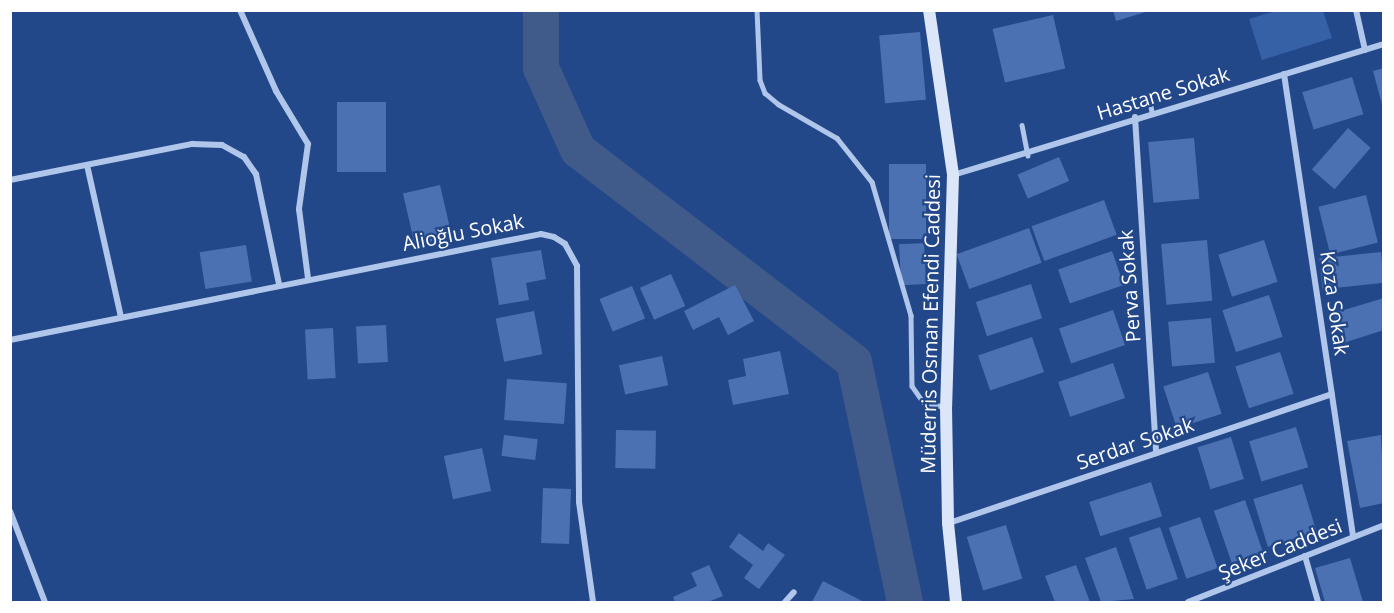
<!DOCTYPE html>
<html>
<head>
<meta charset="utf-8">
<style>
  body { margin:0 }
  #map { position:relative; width:1394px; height:613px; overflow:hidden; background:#23488a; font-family:"Open Sans",sans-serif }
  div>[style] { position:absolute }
  .green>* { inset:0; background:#3761a7 }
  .river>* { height:36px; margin:-18px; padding:0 18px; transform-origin:18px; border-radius:18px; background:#405a8a }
  .building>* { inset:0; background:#4b71b2; transform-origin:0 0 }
  .lane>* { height:4.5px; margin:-2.25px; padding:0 2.25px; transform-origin:2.25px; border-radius:2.25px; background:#b0c6ea }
  .street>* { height:6px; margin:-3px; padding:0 3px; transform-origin:3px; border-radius:3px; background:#b0c6ea }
  .secondary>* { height:12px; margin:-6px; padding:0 6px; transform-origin:6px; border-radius:6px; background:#dbe6f8 }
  span { translate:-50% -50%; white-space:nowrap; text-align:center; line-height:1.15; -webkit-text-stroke:4.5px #23488a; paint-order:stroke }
  .street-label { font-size:20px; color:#fff }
  .frame { position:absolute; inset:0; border:12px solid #fff; pointer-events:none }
</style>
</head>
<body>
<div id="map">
  <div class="green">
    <div style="clip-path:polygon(1275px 11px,1323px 11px,1332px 38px,1262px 60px,1249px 19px)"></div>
  </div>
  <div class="river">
    <div style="left:541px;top:10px;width:58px;rotate:90deg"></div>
    <div style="left:541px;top:68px;width:90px;rotate:65.7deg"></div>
    <div style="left:578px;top:150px;width:348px;rotate:37.5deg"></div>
    <div style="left:854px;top:362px;width:245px;rotate:78deg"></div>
  </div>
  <div class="building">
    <div style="clip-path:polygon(1113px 10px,1149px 10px,1149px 11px,1116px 21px)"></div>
    <div style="left:1053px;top:15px;width:55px;height:62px;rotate:77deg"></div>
    <div style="left:920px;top:32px;width:68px;height:41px;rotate:85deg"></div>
    <div style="clip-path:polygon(1384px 68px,1384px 108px,1383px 108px,1373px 71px)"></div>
    <div style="left:1352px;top:77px;width:39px;height:52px;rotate:73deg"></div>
    <div style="left:337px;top:102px;width:49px;height:70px"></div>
    <div style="left:1348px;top:128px;width:30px;height:55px;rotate:41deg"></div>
    <div style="left:1194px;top:138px;width:61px;height:46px;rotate:85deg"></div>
    <div style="left:1059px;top:157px;width:26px;height:45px;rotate:67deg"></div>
    <div style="left:926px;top:164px;width:75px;height:37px;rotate:90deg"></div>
    <div style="left:440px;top:185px;width:53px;height:38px;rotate:77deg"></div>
    <div style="left:1366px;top:195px;width:49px;height:49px;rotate:76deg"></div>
    <div style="left:1104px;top:200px;width:37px;height:77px;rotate:70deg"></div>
    <div style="left:1029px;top:228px;width:37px;height:77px;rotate:70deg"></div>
    <div style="left:1207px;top:240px;width:61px;height:46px;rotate:85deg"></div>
    <div style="left:1264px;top:240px;width:44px;height:48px;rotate:72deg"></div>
    <div style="left:924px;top:243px;width:41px;height:25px;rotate:87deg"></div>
    <div style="left:246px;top:245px;width:37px;height:47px;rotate:81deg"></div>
    <div style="clip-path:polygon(541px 250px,546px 279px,526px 283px,529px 300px,499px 305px,491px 258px)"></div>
    <div style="left:1112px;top:251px;width:36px;height:57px;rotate:71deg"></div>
    <div style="left:1381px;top:252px;width:31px;height:62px;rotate:84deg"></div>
    <div style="left:671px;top:274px;width:35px;height:34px;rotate:66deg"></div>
    <div style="left:1031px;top:284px;width:36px;height:58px;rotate:72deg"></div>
    <div style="clip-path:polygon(735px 285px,754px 321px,728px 335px,719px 317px,693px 330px,684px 311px)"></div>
    <div style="left:632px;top:286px;width:35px;height:35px;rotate:68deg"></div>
    <div style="left:1269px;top:295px;width:44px;height:49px;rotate:72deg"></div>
    <div style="clip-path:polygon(1384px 298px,1384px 330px,1343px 343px,1334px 313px)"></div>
    <div style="left:1113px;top:310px;width:37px;height:57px;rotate:71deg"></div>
    <div style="left:534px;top:311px;width:44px;height:39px;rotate:79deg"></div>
    <div style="left:1211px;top:318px;width:45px;height:43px;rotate:85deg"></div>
    <div style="left:386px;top:325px;width:37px;height:30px;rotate:87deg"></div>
    <div style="left:333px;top:328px;width:50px;height:28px;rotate:87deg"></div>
    <div style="left:1032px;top:337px;width:37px;height:57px;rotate:71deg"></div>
    <div style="clip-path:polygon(780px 351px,789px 394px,733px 405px,728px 380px,746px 376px,743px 359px)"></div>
    <div style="left:1280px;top:352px;width:44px;height:47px;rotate:72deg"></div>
    <div style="left:662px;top:356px;width:30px;height:44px;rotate:78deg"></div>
    <div style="left:1113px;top:363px;width:37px;height:58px;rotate:71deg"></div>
    <div style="left:1208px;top:372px;width:44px;height:47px;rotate:72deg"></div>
    <div style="left:507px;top:379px;width:60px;height:41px;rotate:4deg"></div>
    <div style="left:1296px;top:427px;width:42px;height:49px;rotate:73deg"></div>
    <div style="left:616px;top:430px;width:40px;height:38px;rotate:1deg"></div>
    <div style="left:504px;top:435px;width:34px;height:21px;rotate:7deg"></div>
    <div style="clip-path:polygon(1381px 435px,1384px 503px,1360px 508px,1347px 441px)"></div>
    <div style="left:1231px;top:437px;width:44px;height:35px;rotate:73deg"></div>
    <div style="left:482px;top:448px;width:44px;height:39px;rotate:78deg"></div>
    <div style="left:1151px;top:482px;width:36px;height:65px;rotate:72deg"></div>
    <div style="left:1302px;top:484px;width:50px;height:51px;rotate:73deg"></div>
    <div style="left:543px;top:488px;width:28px;height:55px;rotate:2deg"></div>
    <div style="left:1245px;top:500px;width:55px;height:33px;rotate:71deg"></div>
    <div style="left:1200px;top:517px;width:54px;height:33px;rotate:71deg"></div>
    <div style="left:1006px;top:525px;width:56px;height:41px;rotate:73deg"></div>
    <div style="left:1160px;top:527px;width:55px;height:33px;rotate:71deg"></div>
    <div style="clip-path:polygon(739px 533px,763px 551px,768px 543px,785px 555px,759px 589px,744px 578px,753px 565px,729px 547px)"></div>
    <div style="clip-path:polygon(1116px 547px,1134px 599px,1101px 602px,1085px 558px)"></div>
    <div style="clip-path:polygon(1350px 558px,1363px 602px,1325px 602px,1315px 568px)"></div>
    <div style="clip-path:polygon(709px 565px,723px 596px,708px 602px,675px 602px,673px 597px,697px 586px,691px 573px)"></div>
    <div style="clip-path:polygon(1076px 565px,1090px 602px,1055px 602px,1045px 576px)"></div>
    <div style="clip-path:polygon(823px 581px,864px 602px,812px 602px)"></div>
  </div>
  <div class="lane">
    <div style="left:757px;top:10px;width:70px;rotate:87.5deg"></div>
    <div style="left:760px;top:80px;width:14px;rotate:69deg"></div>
    <div style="left:765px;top:93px;width:17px;rotate:40deg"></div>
    <div style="left:778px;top:104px;width:68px;rotate:30deg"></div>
    <div style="left:837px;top:138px;width:56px;rotate:51.5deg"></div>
    <div style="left:872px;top:182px;width:139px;rotate:73.7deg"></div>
    <div style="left:911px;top:315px;width:71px;rotate:89.2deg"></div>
    <div style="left:912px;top:386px;width:19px;rotate:55deg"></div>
    <div style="left:923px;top:402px;width:22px;rotate:13deg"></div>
    <div style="left:1149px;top:95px;width:17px;rotate:80deg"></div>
    <div style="left:1022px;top:125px;width:31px;rotate:79deg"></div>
  </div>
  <div class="street">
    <div style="left:240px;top:10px;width:89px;rotate:66deg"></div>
    <div style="left:276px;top:91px;width:62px;rotate:58.9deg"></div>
    <div style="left:308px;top:144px;width:66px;rotate:97.9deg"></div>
    <div style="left:299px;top:209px;width:70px;rotate:82.6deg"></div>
    <div style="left:1356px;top:10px;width:41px;rotate:77.3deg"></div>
    <div style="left:1284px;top:74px;width:468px;rotate:81.5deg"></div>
    <div style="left:1135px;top:117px;width:337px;rotate:86.4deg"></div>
    <div style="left:87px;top:165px;width:156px;rotate:77.4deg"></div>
    <div style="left:953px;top:175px;width:450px;rotate:-16.9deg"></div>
    <div style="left:10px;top:180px;width:186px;rotate:-11.2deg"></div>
    <div style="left:192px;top:144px;width:30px;rotate:2deg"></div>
    <div style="left:222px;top:145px;width:25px;rotate:29deg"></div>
    <div style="left:244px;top:157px;width:21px;rotate:55deg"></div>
    <div style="left:256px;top:174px;width:112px;rotate:78.2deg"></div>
    <div style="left:10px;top:340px;width:541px;rotate:-11.29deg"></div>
    <div style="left:541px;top:234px;width:13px;rotate:13deg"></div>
    <div style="left:554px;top:237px;width:13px;rotate:32deg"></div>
    <div style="left:565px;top:244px;width:25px;rotate:61deg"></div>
    <div style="left:577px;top:266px;width:236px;rotate:89.5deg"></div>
    <div style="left:579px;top:502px;width:101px;rotate:82deg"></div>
    <div style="left:10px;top:511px;width:97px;rotate:69deg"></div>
    <div style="left:949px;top:523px;width:404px;rotate:-18.6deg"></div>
    <div style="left:1305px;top:556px;width:48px;rotate:74.2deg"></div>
    <div style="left:785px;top:602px;width:13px;rotate:-48deg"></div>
    <div style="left:1188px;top:602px;width:211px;rotate:-21.4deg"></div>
  </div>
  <div class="secondary">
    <div style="left:929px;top:10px;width:167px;rotate:81.7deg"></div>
    <div style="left:953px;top:175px;width:232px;rotate:91.7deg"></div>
    <div style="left:946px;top:407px;width:116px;rotate:89deg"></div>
    <div style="left:948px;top:523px;width:79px;rotate:84.2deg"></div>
  </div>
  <div class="street-label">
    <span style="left:1163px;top:93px;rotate:-17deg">Hastane Sokak</span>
    <span style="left:463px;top:232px;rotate:-11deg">Alioğlu Sokak</span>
    <span style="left:1129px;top:286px;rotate:-94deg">Perva Sokak</span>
    <span style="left:1335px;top:303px;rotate:82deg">Koza Sokak</span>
    <span style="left:930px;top:324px;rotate:-89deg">Müderris Osman Efendi Caddesi</span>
    <span style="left:1135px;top:443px;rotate:-19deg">Serdar Sokak</span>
    <span style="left:1280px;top:549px;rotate:-22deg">Şeker Caddesi</span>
  </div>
  <div class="frame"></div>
</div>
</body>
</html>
